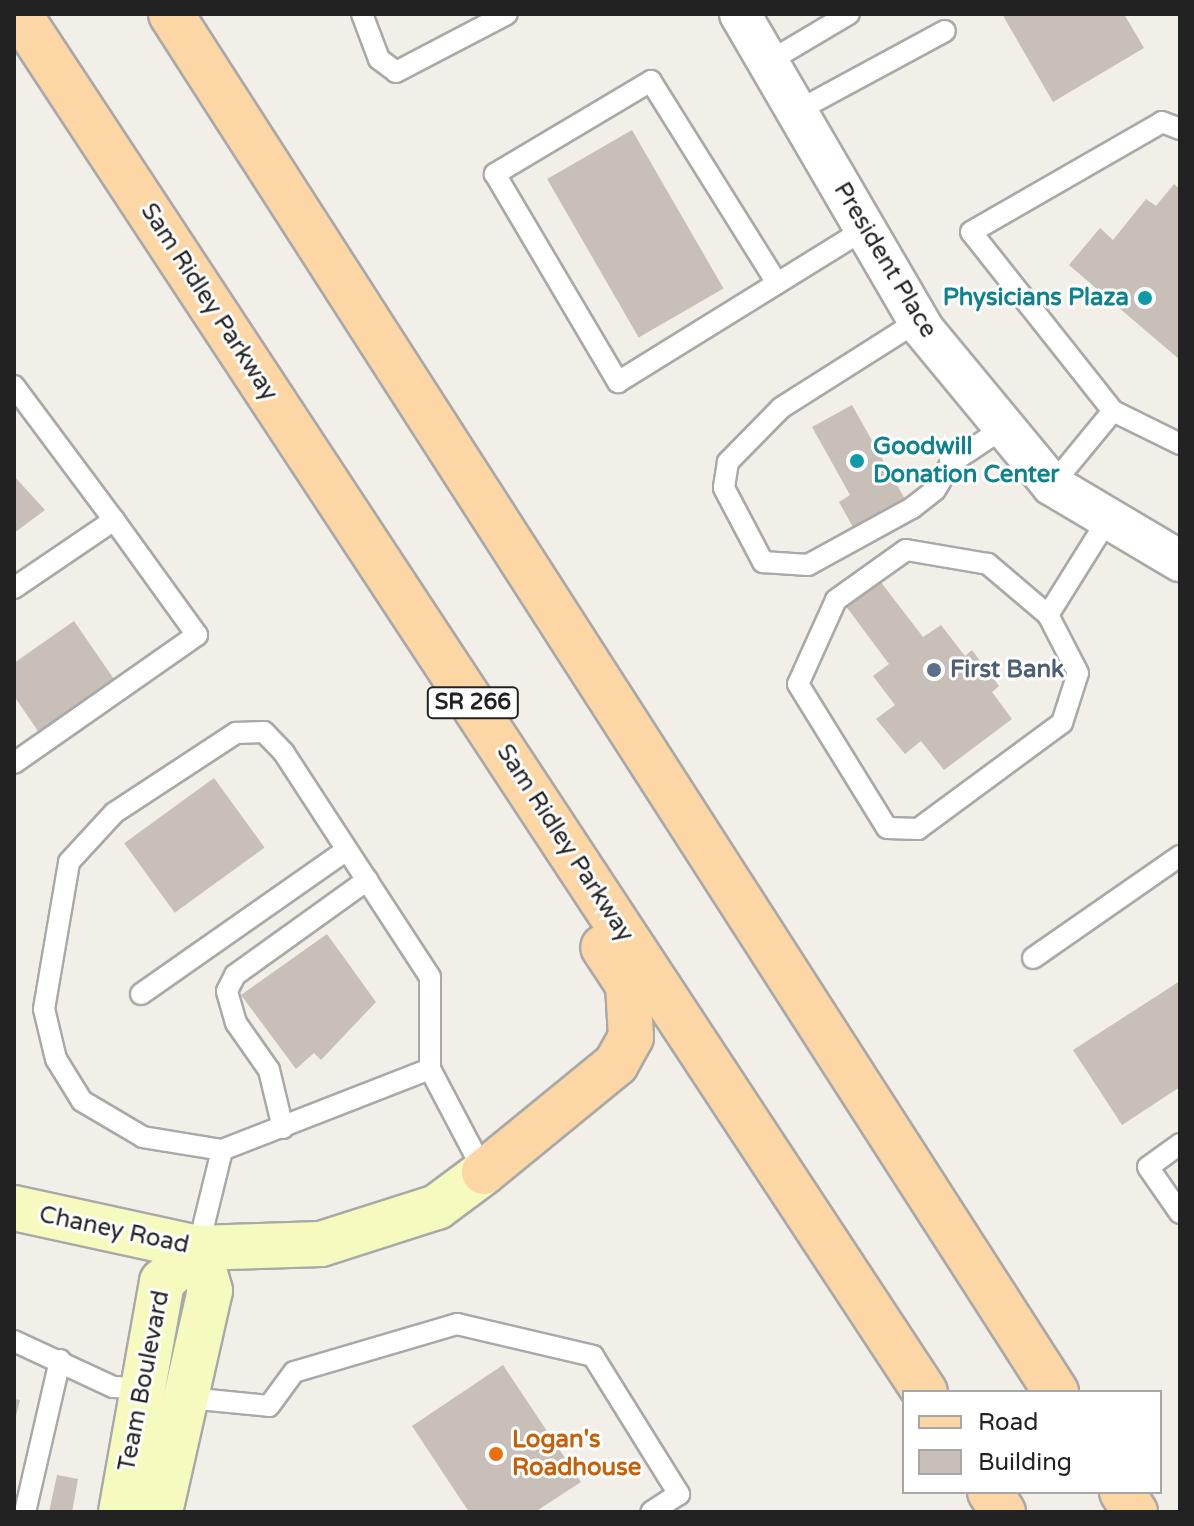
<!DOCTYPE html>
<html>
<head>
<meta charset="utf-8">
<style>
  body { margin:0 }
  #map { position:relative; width:1194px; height:1526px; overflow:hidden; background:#f2efe9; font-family:"Varela Round",sans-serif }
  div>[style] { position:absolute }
  .building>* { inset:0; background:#c7bfb8; transform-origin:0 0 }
  .roads { filter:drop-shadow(2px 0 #a9a9a9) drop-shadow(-2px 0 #a9a9a9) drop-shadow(0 2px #a9a9a9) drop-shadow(0 -2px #a9a9a9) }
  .lane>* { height:20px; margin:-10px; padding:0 10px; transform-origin:10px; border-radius:10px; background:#fff }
  .street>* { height:40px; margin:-20px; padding:0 20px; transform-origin:20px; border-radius:20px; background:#fff }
  .secondary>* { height:44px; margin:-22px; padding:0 22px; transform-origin:22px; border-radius:22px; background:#f7fabf }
  .primary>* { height:44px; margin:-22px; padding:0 22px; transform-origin:22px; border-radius:22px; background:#fcd6a4 }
  .dots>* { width:22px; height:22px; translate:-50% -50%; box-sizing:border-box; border:4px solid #fff; border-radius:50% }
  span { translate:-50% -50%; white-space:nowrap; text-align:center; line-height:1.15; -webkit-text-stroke:6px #fff; paint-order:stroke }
  .shield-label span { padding:2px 6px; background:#fff; border:2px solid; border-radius:6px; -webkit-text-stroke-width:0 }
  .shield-label { font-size:22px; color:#222; font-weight:700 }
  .street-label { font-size:24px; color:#222 }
  .culture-label { font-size:24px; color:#0d838f; font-weight:700 }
  .right { translate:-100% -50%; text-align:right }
  .left { translate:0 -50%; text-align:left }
  .service-label { font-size:24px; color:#4e5e75; font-weight:700 }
  .food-label { font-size:24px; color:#c56008; font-weight:700 }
  .frame { position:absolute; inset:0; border:16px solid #222; pointer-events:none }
  .legend { position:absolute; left:902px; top:1390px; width:260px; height:104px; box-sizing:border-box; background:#fff; border:2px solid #a7a7a7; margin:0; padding:10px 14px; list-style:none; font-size:24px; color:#222 }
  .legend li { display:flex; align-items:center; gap:16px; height:40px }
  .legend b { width:40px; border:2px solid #a7a7a7 }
</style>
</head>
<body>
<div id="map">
  <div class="building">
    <div style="clip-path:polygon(1002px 14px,1124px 14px,1144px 48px,1053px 102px)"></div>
    <div style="left:632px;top:130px;width:183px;height:98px;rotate:60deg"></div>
    <div style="clip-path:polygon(1174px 184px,1180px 189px,1180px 360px,1069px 265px,1100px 228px,1113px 240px,1146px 199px,1156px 206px)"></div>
    <div style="clip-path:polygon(852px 405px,906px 501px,854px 529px,839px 502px,850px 495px,812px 427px)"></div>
    <div style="clip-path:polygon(14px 476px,45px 510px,14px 533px)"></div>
    <div style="clip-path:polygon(880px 581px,923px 637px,941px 625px,965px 656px,972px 650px,999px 686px,992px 692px,1012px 719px,944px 770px,921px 741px,905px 754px,876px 719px,895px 705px,873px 676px,889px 664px,845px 605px)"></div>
    <div style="clip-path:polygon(74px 621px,116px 682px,40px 734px,14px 696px,14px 663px)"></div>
    <div style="left:214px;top:778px;width:86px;height:111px;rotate:54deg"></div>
    <div style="clip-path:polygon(327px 934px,376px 1002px,321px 1060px,314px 1053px,296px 1069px,241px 995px)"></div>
    <div style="clip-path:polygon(1180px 981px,1180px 1087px,1122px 1125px,1073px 1050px)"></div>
    <div style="clip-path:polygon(503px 1365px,581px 1482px,535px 1512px,469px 1512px,412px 1426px)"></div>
    <div style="clip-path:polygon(14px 1399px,20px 1400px,15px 1420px,14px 1420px)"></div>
    <div style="clip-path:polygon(57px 1475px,78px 1479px,72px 1512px,49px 1512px)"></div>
  </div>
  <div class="roads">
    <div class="lane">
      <div style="left:362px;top:14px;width:48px;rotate:69.3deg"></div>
      <div style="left:379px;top:59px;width:21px;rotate:37deg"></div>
      <div style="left:396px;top:72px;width:125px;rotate:-27.6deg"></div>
      <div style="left:768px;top:62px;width:94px;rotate:-30.7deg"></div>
      <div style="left:797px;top:111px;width:168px;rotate:-28.4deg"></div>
      <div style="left:777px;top:283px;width:238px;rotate:-122deg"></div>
      <div style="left:651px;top:81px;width:182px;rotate:149.2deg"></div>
      <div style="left:495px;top:174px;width:242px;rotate:59.4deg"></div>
      <div style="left:618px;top:382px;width:291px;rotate:-31.8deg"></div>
      <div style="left:918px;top:321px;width:162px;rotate:147.6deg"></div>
      <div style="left:781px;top:408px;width:76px;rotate:134.5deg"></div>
      <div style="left:728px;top:462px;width:26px;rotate:99deg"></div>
      <div style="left:724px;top:488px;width:84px;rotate:62.2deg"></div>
      <div style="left:763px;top:562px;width:45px;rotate:3.8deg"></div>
      <div style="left:808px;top:565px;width:119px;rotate:-28.7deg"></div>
      <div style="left:912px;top:508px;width:29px;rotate:-38deg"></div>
      <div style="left:935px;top:490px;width:31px;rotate:-59deg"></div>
      <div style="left:951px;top:463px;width:65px;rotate:-33.7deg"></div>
      <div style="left:14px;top:386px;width:167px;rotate:53.3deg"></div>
      <div style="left:1113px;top:411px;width:75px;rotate:26.2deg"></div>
      <div style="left:1052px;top:485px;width:96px;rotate:-50.5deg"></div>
      <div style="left:1113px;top:411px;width:228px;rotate:-128.4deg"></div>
      <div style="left:971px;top:232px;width:220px;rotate:-29.9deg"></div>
      <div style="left:1162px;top:122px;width:19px;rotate:21deg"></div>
      <div style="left:14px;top:588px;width:121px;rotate:-34.2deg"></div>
      <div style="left:114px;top:520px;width:142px;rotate:54.2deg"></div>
      <div style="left:197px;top:635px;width:223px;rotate:145deg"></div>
      <div style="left:1048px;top:615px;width:79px;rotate:-139.6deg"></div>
      <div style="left:988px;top:564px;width:83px;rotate:-170.3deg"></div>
      <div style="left:906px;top:550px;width:86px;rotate:144.5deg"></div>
      <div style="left:836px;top:600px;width:92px;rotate:114.3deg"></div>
      <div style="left:798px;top:684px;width:169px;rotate:58.3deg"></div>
      <div style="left:887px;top:828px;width:31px;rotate:2deg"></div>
      <div style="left:918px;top:829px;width:179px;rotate:-36.4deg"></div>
      <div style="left:1062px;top:723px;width:52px;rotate:-72.3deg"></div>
      <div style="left:1078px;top:673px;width:65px;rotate:-117.3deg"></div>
      <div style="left:1048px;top:615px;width:113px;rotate:-58deg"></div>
      <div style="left:1033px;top:958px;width:179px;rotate:-34.8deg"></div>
      <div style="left:141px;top:994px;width:251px;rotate:-35deg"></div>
      <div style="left:283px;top:1128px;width:60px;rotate:-103.6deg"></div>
      <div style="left:269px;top:1070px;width:57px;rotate:-125.1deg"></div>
      <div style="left:236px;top:1023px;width:33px;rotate:-106deg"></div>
      <div style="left:227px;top:991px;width:18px;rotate:-63deg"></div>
      <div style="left:235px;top:975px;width:163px;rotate:-35.7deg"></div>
      <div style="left:1180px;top:1144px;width:39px;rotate:144deg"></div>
      <div style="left:1148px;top:1167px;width:56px;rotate:55.2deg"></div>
      <div style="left:222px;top:1150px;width:223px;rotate:-21.3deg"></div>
      <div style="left:198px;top:1248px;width:101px;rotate:-76.2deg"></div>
      <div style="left:222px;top:1150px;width:80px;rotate:-170.7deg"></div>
      <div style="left:143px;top:1137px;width:71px;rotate:-149.5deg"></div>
      <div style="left:82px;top:1101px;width:49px;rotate:-121.8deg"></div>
      <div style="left:56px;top:1059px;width:51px;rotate:-103.5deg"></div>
      <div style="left:44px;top:1009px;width:149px;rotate:-80.3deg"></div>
      <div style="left:69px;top:862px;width:67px;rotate:-47.4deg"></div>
      <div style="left:114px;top:813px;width:146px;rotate:-33.3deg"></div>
      <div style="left:236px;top:733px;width:28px;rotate:-2deg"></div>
      <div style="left:264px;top:732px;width:29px;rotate:46deg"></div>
      <div style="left:284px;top:753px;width:267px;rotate:56.9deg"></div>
      <div style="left:430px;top:977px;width:92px;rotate:90deg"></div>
      <div style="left:430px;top:1069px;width:116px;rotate:62.3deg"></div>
      <div style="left:14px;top:1341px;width:109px;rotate:24.9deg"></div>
      <div style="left:113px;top:1387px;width:27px;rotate:2deg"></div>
      <div style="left:188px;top:1398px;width:81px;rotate:5.6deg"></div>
      <div style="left:269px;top:1406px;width:42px;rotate:-53.7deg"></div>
      <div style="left:294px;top:1372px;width:170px;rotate:-16.4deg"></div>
      <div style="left:457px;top:1324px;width:140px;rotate:13.2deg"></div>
      <div style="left:593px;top:1356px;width:163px;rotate:58.1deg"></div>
      <div style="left:679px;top:1494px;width:33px;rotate:147deg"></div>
      <div style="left:25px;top:1512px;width:156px;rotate:-77deg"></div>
    </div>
    <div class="street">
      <div style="left:740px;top:14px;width:364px;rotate:59.8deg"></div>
      <div style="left:923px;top:329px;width:202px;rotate:50.4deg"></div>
      <div style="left:1052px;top:485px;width:149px;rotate:30.7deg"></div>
    </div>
    <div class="secondary">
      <div style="left:14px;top:1208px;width:188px;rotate:12.3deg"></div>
      <div style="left:198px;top:1248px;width:123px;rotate:-1.9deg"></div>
      <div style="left:321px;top:1244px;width:122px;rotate:-17.7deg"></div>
      <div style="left:437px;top:1207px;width:59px;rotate:-36.7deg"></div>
      <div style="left:121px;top:1512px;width:234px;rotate:-79.9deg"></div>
      <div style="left:162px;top:1282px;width:50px;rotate:-43.4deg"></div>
      <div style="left:160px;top:1512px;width:227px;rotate:-77.3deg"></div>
      <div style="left:210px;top:1291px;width:45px;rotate:-105.6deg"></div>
    </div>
    <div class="primary">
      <div style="left:19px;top:14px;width:1649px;rotate:56.68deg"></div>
      <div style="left:171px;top:14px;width:1638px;rotate:57.29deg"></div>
      <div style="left:484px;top:1172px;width:171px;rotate:-39.3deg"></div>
      <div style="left:616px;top:1064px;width:31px;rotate:-61deg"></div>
      <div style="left:631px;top:1037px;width:52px;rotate:-93.3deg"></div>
      <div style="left:628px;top:985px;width:45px;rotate:-123.3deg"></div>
      <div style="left:990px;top:1492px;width:24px;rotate:57deg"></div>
      <div style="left:1122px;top:1492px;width:24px;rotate:57deg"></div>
    </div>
  </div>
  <div class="dots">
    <div style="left:1145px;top:298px;background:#0f9aa8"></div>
    <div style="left:857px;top:461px;background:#0f9aa8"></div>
    <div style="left:934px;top:670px;background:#5c6f8a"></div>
    <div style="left:496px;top:1454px;background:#e8710a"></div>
  </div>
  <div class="shield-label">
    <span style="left:473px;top:703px">SR 266</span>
  </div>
  <div class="street-label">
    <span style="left:885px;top:260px;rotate:59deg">President Place</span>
    <span style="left:209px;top:302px;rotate:57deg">Sam Ridley Parkway</span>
    <span style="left:565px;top:843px;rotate:57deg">Sam Ridley Parkway</span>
    <span style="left:114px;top:1230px;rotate:12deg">Chaney Road</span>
    <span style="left:144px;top:1381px;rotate:-79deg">Team Boulevard</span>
  </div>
  <div class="culture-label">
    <span class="right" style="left:1129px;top:298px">Physicians Plaza</span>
    <span class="left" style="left:873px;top:461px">Goodwill<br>Donation Center</span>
  </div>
  <div class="service-label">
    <span class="left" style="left:950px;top:670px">First Bank</span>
  </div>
  <div class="food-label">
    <span class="left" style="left:512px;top:1454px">Logan's<br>Roadhouse</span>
  </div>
  <div class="frame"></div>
  <ul class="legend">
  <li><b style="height:10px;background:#fcd6a4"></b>Road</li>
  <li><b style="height:22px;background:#c7bfb8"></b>Building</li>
  </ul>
</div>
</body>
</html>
